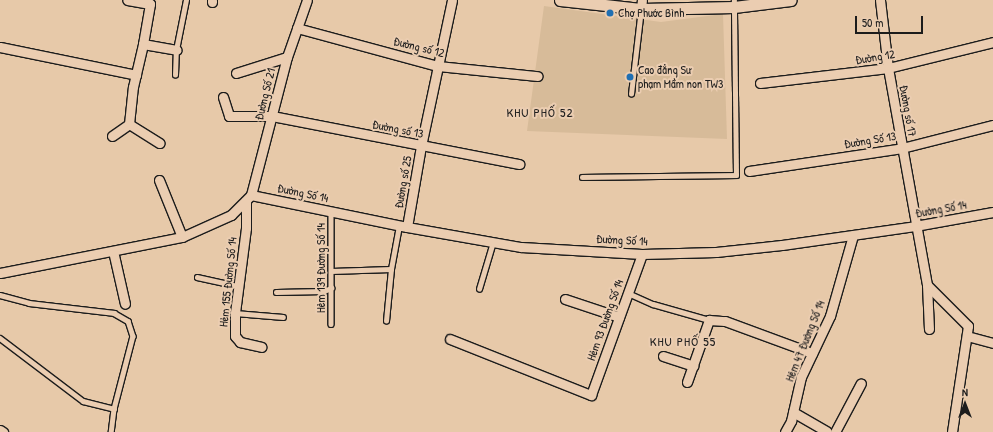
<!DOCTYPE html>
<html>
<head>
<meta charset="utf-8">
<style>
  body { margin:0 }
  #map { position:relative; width:993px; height:432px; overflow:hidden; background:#e7c9a9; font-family:"Patrick Hand",sans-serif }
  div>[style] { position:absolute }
  .built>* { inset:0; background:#d7bb99 }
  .roads { filter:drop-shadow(1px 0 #1c1c1c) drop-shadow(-1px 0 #1c1c1c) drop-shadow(0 1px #1c1c1c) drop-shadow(0 -1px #1c1c1c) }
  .service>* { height:4.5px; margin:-2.25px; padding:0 2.25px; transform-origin:2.25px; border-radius:2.25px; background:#ebcdb1 }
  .minor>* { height:9px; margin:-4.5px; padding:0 4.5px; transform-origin:4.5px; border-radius:4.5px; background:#ebcdb1 }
  .tertiary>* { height:11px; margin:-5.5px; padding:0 5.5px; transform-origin:5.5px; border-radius:5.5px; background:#ebcdb1 }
  .dots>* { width:11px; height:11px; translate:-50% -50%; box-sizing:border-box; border:2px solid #ebcdb1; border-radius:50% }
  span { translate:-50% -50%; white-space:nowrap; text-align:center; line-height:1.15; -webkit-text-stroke:4px #ebcdb1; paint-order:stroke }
  .poi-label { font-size:12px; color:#1c1c1c }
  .left { translate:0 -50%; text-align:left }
  .street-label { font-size:12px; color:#1c1c1c }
  .neighbourhood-label { font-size:13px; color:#1c1c1c; letter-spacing:1px }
  .north { position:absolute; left:945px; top:384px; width:40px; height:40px; -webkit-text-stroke:3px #ebcdb1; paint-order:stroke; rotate:0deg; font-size:11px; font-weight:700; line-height:16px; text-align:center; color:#1c1c1c }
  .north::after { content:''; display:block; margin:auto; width:14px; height:18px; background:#1c1c1c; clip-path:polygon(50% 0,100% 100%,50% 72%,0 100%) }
  .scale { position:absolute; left:855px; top:16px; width:68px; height:18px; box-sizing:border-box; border:2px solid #1c1c1c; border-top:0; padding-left:5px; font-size:12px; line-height:14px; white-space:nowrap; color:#1c1c1c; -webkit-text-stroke:3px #ebcdb1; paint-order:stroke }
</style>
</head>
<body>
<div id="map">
  <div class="built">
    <div style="clip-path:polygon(544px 6px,661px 22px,723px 14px,727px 139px,527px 131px)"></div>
  </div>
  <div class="roads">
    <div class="service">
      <div style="left:175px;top:75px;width:25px;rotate:-88deg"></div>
      <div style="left:176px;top:50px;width:51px;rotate:-78.7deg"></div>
      <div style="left:631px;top:94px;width:86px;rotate:-83.3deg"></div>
      <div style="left:582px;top:177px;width:154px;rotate:-0.7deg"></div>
      <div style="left:736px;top:175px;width:175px;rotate:-90.7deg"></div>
      <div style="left:331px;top:211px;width:113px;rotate:90deg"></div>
      <div style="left:331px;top:271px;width:60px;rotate:-1.9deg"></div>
      <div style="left:197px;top:277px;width:42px;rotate:12.4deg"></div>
      <div style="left:479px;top:289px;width:49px;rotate:-73.4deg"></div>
      <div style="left:276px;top:292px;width:48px;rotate:-1.2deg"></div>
      <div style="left:324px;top:291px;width:8px;rotate:-23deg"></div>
      <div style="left:628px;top:293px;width:27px;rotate:24deg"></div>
      <div style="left:653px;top:304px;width:58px;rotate:15.9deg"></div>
      <div style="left:0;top:295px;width:30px;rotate:15deg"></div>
      <div style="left:29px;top:303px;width:86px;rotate:6.7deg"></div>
      <div style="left:114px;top:313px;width:16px;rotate:30deg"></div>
      <div style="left:128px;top:321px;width:16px;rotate:72deg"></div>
      <div style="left:133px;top:336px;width:75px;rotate:104.6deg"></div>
      <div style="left:114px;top:409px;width:23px;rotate:97deg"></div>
      <div style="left:235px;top:313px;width:48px;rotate:4.8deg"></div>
      <div style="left:386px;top:321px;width:52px;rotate:-84.5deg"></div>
      <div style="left:391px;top:269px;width:44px;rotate:-79.5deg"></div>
      <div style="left:0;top:338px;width:104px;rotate:37.2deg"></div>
      <div style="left:83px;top:401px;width:32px;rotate:14deg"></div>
    </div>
    <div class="minor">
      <div style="left:880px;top:0;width:68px;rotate:83.3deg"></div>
      <div style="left:888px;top:68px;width:220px;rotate:79.8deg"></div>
      <div style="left:927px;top:285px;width:58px;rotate:45deg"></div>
      <div style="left:968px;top:326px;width:107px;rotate:98.6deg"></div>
      <div style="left:212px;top:2px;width:2px;rotate:-90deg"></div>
      <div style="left:641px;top:9px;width:9px;rotate:-84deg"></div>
      <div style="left:297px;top:28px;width:146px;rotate:15.1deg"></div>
      <div style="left:438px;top:66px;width:100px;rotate:5.8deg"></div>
      <div style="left:143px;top:44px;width:34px;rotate:10deg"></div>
      <div style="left:0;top:47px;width:139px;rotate:11.6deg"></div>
      <div style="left:236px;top:73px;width:53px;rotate:-17.4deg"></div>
      <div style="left:760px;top:83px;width:129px;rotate:-6.7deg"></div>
      <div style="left:888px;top:68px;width:108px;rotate:-13.9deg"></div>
      <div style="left:223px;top:97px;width:20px;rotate:72deg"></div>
      <div style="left:229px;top:116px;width:43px"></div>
      <div style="left:272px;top:116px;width:252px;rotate:11deg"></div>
      <div style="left:129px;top:124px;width:36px;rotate:32deg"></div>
      <div style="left:112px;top:136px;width:21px;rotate:-35deg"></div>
      <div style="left:129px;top:124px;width:37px;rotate:-84deg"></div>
      <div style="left:133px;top:87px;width:44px;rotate:-76.9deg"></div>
      <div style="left:143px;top:44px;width:41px;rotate:-80.1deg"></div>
      <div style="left:150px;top:4px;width:23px;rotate:-170deg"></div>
      <div style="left:749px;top:171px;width:155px;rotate:-8.5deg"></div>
      <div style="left:902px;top:148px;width:94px;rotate:-14.2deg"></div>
      <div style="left:159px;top:180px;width:61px;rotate:68deg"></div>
      <div style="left:251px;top:195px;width:159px;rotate:11.6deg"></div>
      <div style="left:407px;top:227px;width:116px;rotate:10deg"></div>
      <div style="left:521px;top:247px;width:121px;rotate:3.3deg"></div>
      <div style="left:642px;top:254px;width:74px;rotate:-1.5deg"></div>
      <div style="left:716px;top:252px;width:66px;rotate:-6.1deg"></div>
      <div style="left:782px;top:245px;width:134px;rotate:-8.1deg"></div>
      <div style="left:915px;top:226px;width:79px;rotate:-10.2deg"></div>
      <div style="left:246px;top:201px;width:27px;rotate:90deg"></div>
      <div style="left:246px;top:228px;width:86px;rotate:97.4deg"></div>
      <div style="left:235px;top:313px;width:23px;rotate:90deg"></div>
      <div style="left:235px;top:336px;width:8px;rotate:50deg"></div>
      <div style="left:240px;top:342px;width:22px;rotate:13deg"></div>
      <div style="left:407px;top:227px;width:82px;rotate:-80.2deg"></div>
      <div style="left:421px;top:146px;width:149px;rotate:-78deg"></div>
      <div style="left:113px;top:251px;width:54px;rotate:77.2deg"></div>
      <div style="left:0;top:273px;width:186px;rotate:-11.2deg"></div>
      <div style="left:182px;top:237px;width:54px;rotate:-24.2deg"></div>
      <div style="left:231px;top:215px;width:28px;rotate:-45deg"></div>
      <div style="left:251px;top:195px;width:143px;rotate:-75.4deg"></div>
      <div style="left:287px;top:57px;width:60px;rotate:-70.7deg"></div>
      <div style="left:927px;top:285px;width:44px;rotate:87.4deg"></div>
      <div style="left:565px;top:299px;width:57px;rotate:18.4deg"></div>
      <div style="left:967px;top:336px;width:27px;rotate:15deg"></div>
      <div style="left:450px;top:339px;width:152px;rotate:21.7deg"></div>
      <div style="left:591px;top:395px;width:150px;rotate:-70.1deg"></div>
      <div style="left:663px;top:356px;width:32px;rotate:18deg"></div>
      <div style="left:687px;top:382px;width:66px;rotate:-70.5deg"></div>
      <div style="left:709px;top:320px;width:16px;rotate:4deg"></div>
      <div style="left:725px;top:321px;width:93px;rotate:20.2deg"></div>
      <div style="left:793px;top:412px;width:39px;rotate:30deg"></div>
      <div style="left:0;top:430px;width:4px;rotate:34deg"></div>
      <div style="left:785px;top:432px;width:13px;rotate:-61deg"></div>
      <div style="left:791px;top:421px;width:45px;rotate:-77.2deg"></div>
      <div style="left:801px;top:377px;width:68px;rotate:-64.6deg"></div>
      <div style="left:830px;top:316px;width:84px;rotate:-74.1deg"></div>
      <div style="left:835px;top:432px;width:55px;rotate:-62deg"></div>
    </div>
    <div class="tertiary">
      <div style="left:560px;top:0;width:81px;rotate:6.3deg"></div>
      <div style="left:641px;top:9px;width:93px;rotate:-1.2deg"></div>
      <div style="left:734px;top:7px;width:57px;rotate:-7deg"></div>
    </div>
  </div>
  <div class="dots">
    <div style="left:610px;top:13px;background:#1f6fb2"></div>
    <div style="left:630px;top:77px;background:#1f6fb2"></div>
  </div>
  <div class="poi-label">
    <span class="left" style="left:618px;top:13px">Chợ Phước Bình</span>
    <span class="left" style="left:638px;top:77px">Cao đẳng Sư<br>phạm Mầm non TW3</span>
  </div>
  <div class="street-label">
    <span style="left:419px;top:47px;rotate:14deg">Đường số 12</span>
    <span style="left:875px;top:57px;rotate:-9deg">Đường 12</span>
    <span style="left:265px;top:94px;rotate:-76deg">Đường Số 21</span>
    <span style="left:908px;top:111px;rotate:80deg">Đường số 17</span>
    <span style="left:398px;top:129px;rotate:11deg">Đường số 13</span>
    <span style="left:870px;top:140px;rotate:-9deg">Đường Số 13</span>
    <span style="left:403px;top:182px;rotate:-80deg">Đường số 25</span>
    <span style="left:303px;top:193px;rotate:12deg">Đường Số 14</span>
    <span style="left:941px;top:209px;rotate:-10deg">Đường Số 14</span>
    <span style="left:622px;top:240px;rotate:3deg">Đường Số 14</span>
    <span style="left:321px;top:268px;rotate:-90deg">Hẻm 139 Đường Số 14</span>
    <span style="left:228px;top:282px;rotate:-84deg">Hẻm 155 Đường Số 14</span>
    <span style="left:605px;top:320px;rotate:-70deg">Hẻm 93 Đường Số 14</span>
    <span style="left:805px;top:341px;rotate:-68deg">Hẻm 47 Đường Số 14</span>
  </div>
  <div class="neighbourhood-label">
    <span style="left:540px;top:112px">KHU PHỐ 52</span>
    <span style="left:683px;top:341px">KHU PHỐ 55</span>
  </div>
  <div class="north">N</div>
  <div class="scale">50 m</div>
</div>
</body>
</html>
